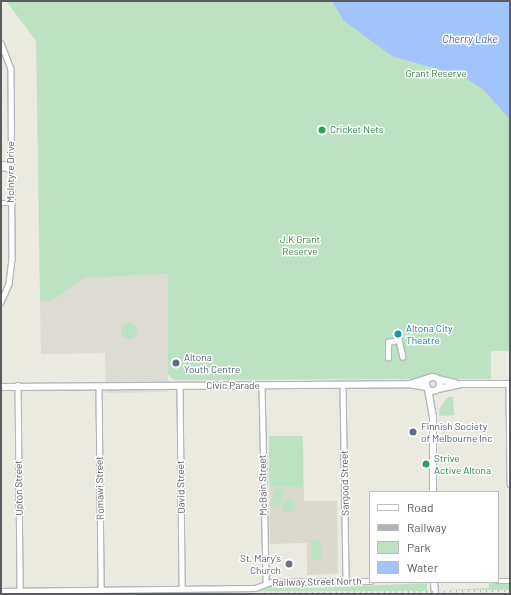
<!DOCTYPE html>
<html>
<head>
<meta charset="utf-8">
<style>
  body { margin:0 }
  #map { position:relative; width:511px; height:595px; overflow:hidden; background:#ebeae0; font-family:Barlow,sans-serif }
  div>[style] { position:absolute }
  .industrial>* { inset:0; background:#dcdbd4 }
  .education>* { inset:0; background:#dbd9ce }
  .green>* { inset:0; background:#bde2c3; transform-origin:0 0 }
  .round { border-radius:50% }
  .water>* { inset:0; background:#a1c5fa }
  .roads { filter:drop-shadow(1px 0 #b5b7bc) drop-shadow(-1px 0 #b5b7bc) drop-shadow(0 1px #b5b7bc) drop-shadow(0 -1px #b5b7bc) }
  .street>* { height:4.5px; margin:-2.25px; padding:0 2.25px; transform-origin:2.25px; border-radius:2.25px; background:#fff }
  .secondary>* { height:6px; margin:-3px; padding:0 3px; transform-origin:3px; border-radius:3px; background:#fff }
  .secondary>.ring { margin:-3px; padding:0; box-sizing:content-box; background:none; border:6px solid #fff; border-radius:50% }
  .rail>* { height:1.5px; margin-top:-0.75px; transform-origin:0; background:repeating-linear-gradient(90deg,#b1b2b2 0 1px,transparent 0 6px) }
  .dots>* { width:11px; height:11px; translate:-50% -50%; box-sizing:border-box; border:2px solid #fff; border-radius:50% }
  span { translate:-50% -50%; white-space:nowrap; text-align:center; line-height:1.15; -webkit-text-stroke:3px #fff; paint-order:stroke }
  .park-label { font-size:10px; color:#387f46 }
  .leisure-label { font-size:10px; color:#27864d }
  .left { translate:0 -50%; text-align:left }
  .street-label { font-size:10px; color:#595b60 }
  .culture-label { font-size:10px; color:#0d838f }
  .service-label { font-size:10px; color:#4e5e75 }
  .worship-label { font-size:10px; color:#5b616d }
  .right { translate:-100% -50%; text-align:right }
  .water-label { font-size:11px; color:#466dbb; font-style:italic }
  .frame { position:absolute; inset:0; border:2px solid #595b60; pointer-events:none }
  .legend { position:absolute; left:369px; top:491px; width:130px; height:92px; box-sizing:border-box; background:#fff; border:1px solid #bdbdbf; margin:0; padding:5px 7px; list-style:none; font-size:12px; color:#595b60 }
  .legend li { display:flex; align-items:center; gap:8px; height:20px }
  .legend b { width:20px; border:1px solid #bdbdbf }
</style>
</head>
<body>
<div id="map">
  <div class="industrial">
    <div style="clip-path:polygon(168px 274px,168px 392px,106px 393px,105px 353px,41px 354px,40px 302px,51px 301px,84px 278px)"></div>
  </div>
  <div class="education">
    <div style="clip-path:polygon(269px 436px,303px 436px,304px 501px,337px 501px,338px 574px,307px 575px,307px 543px,270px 544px)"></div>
  </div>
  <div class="green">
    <div style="clip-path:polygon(6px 1px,510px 1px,510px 351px,491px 351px,491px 379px,448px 379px,430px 374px,419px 379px,174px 380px,168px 375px,168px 274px,84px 278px,51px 301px,40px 302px,36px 41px)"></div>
    <div class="round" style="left:121px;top:323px;width:16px;height:16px"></div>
    <div style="clip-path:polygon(448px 397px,453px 397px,454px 415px,439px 416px,439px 409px)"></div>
    <div style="left:269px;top:436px;width:34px;height:51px"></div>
    <div style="left:276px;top:488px;width:9px;height:18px;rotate:21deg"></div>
    <div class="round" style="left:282px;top:499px;width:14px;height:14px"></div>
    <div style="left:311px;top:540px;width:10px;height:20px"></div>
    <div style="clip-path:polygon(427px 583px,427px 591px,2px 592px,258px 590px,276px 585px,276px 588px,316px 588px)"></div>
    <div style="clip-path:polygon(489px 583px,510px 583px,510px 590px,442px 590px,489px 588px)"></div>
  </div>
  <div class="water">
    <div style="clip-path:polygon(332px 1px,510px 1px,510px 120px,484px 90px,464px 77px,392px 56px,344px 21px)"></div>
  </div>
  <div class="roads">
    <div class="street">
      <div style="left:1px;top:43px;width:28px;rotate:69deg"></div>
      <div style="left:11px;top:69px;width:190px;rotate:89.7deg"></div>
      <div style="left:12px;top:259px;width:25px;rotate:97deg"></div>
      <div style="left:9px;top:284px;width:20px;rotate:114deg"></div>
      <div style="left:1px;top:164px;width:10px;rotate:6deg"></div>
      <div style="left:1px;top:167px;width:10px;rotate:11deg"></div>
      <div style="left:1px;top:203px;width:11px"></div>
      <div style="left:388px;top:358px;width:16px;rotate:-90deg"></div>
      <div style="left:388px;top:342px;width:11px;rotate:-10deg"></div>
      <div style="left:399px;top:340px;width:17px;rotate:77deg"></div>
      <div style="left:509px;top:384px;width:100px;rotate:89.4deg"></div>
      <div style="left:18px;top:385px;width:205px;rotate:89.4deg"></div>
      <div style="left:262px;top:385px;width:198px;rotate:88.8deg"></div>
      <div style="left:343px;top:385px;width:196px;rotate:89.1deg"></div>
      <div style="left:99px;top:386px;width:204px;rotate:89.4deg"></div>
      <div style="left:180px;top:386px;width:203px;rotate:89.4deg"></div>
      <div style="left:498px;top:581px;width:12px"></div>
      <div style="left:1px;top:591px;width:254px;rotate:-0.7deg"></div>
      <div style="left:255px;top:588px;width:17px;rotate:-21deg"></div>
      <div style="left:271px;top:582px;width:99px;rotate:-0.6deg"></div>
    </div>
    <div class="secondary">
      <div class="ring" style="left:426px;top:377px;width:8px;height:8px"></div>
      <div style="left:438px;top:379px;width:18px;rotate:13deg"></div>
      <div style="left:410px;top:384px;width:20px;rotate:-18deg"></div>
      <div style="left:1px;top:387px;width:407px;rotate:-0.4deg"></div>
      <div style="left:408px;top:384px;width:19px;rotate:9deg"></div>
      <div style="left:428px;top:389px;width:28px;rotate:80deg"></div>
      <div style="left:433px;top:417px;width:75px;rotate:90deg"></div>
      <div style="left:438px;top:389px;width:24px;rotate:-12deg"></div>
      <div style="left:461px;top:384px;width:49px"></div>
      <div style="left:434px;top:582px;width:12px;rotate:85deg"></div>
    </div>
  </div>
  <div class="rail">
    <div style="left:222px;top:594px;width:288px;rotate:-0.6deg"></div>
  </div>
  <div class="dots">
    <div style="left:322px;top:130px;background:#2e9e5b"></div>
    <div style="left:398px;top:334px;background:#0f9aa8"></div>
    <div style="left:176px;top:363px;background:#5c6f8a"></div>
    <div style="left:413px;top:432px;background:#5c6f8a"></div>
    <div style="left:426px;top:464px;background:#2e9e5b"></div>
    <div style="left:289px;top:564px;background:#6b7280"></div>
  </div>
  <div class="park-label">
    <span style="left:436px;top:74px">Grant Reserve</span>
    <span style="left:300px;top:245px">J.K Grant<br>Reserve</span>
  </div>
  <div class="leisure-label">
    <span class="left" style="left:330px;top:130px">Cricket Nets</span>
    <span class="left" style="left:434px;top:464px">Strive<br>Active Altona</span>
  </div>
  <div class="street-label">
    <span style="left:11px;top:172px;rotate:-90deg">McIntyre Drive</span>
    <span style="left:233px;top:386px">Civic Parade</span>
    <span style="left:345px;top:483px;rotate:-91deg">Sargood Street</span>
    <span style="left:263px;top:485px;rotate:-91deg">McBain Street</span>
    <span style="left:181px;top:487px;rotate:-91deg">David Street</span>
    <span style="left:19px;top:488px;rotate:-91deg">Upton Street</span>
    <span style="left:100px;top:488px;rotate:-91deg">Romawi Street</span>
    <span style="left:317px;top:582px;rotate:-1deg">Railway Street North</span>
  </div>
  <div class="culture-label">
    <span class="left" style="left:406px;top:334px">Altona City<br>Theatre</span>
  </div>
  <div class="service-label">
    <span class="left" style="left:184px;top:363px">Altona<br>Youth Centre</span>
    <span class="left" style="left:421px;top:432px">Finnish Society<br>of Melbourne Inc</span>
  </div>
  <div class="worship-label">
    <span class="right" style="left:281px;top:564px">St. Mary's<br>Church</span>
  </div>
  <div class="water-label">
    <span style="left:470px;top:39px">Cherry Lake</span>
  </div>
  <div class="frame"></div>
  <ul class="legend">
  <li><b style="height:5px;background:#fff"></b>Road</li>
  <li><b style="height:5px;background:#b1b2b2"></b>Railway</li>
  <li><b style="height:11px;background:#bde2c3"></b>Park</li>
  <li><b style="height:11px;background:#a1c5fa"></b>Water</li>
  </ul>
</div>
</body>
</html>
